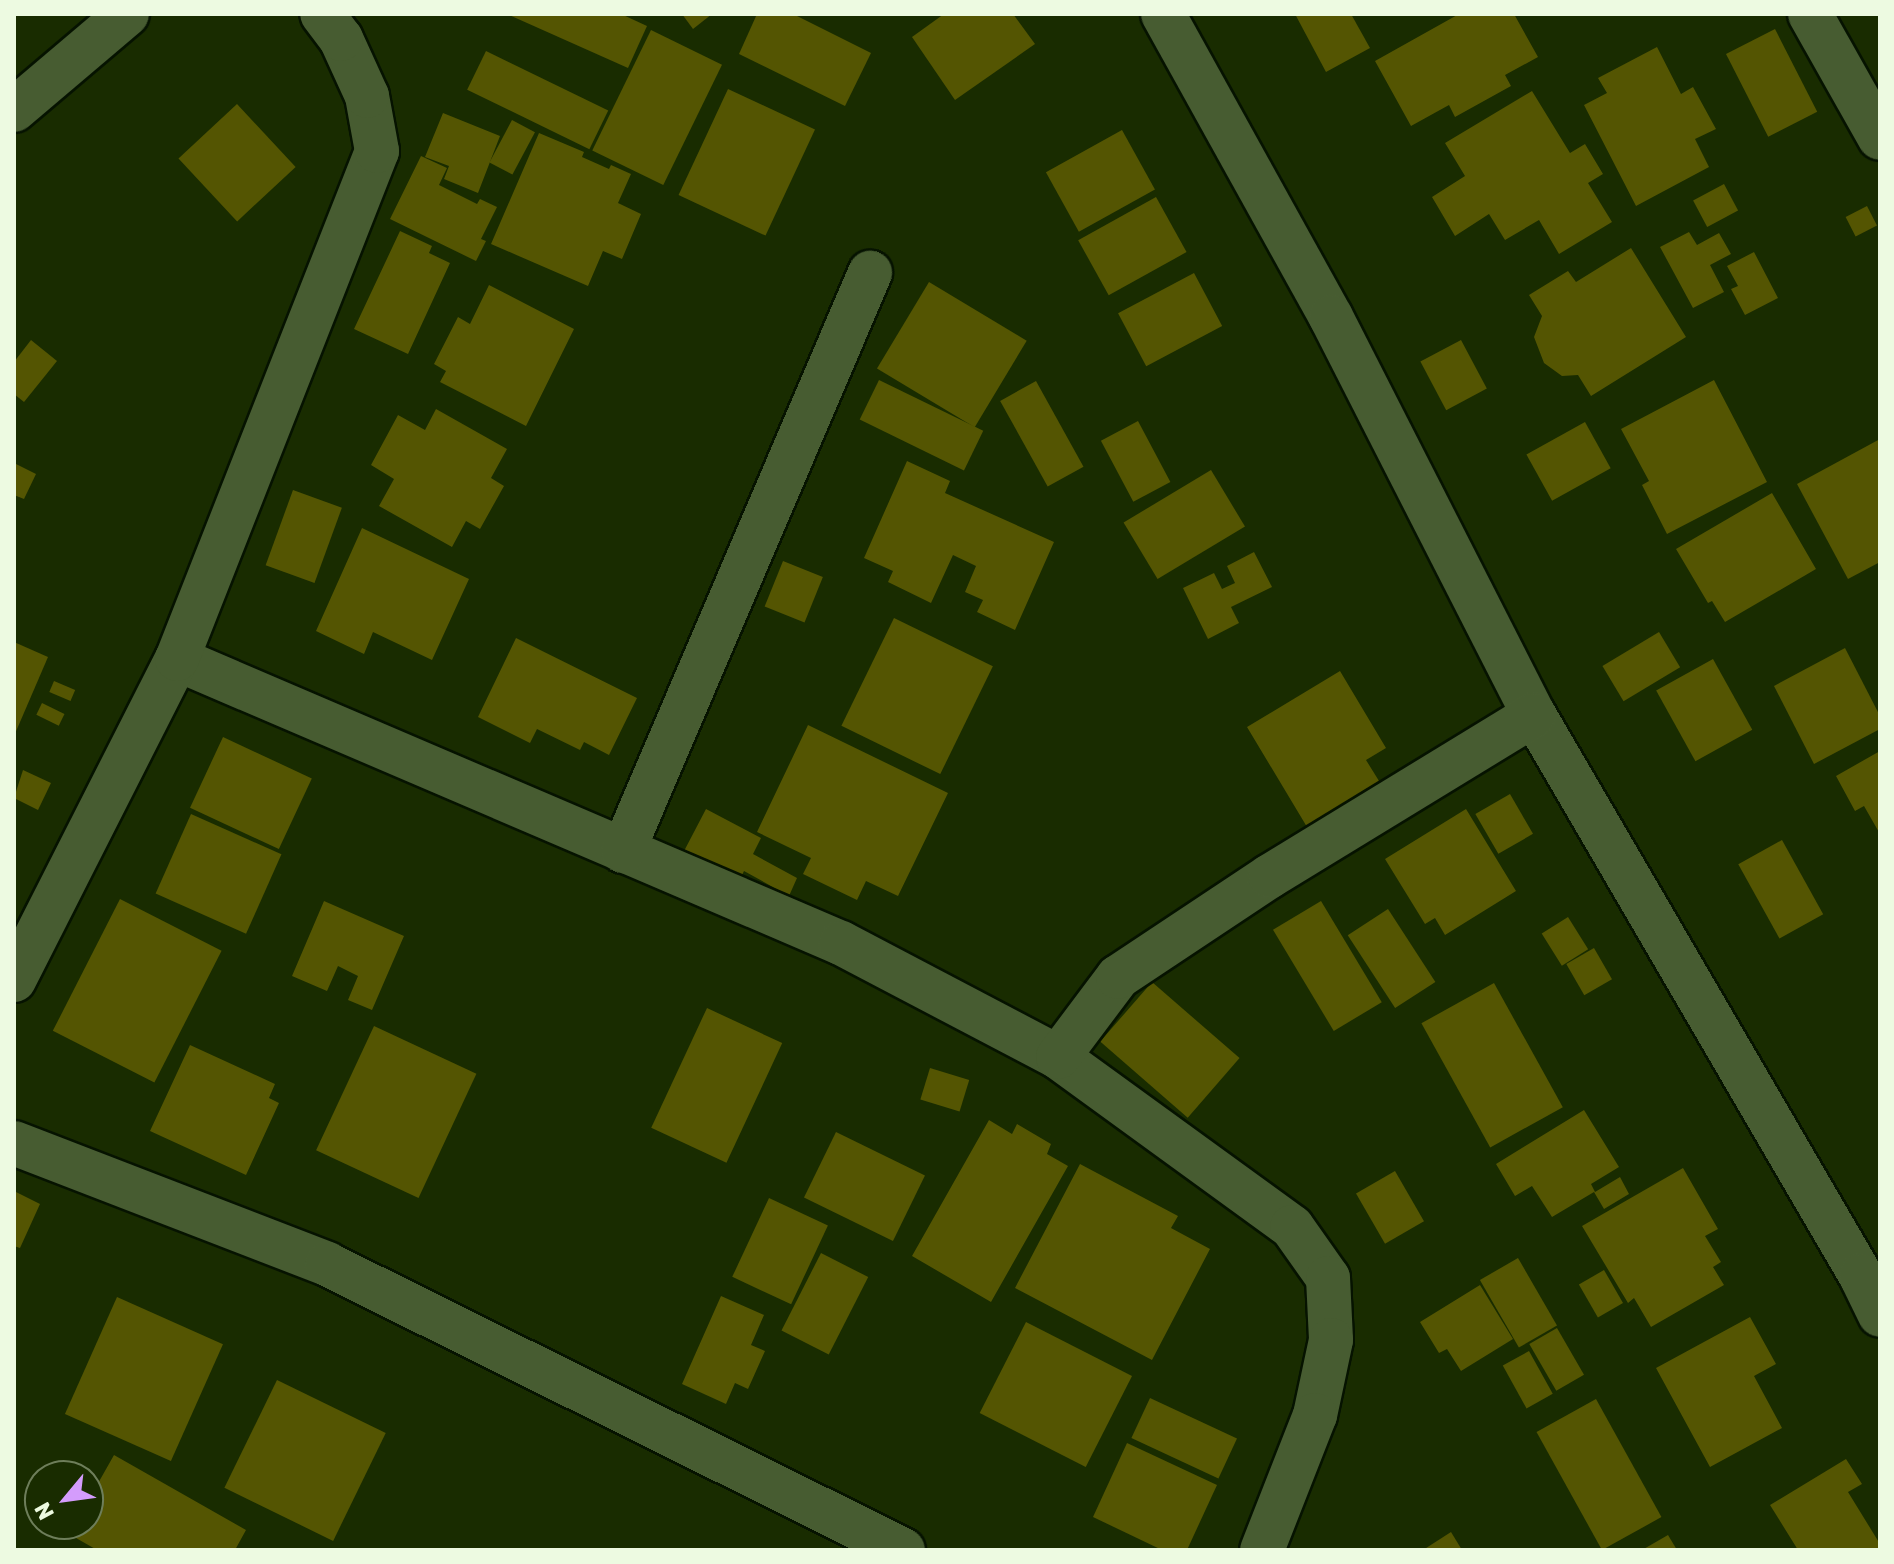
<!DOCTYPE html>
<html>
<head>
<meta charset="utf-8">
<style>
  body { margin:0 }
  #map { position:relative; width:1894px; height:1564px; overflow:hidden; background:#192c00; font-family:Rubik,sans-serif }
  div>[style] { position:absolute }
  .building>* { inset:0; background:#545502; transform-origin:0 0 }
  .roads { filter:drop-shadow(2px 0 #061300) drop-shadow(-2px 0 #061300) drop-shadow(0 2px #061300) drop-shadow(0 -2px #061300) }
  .minor>* { height:44px; margin:-22px; padding:0 22px; transform-origin:22px; border-radius:22px; background:#475c31 }
  span { translate:-50% -50%; white-space:nowrap; text-align:center; line-height:1.15; -webkit-text-stroke:6px #192c00; paint-order:stroke }
  .frame { position:absolute; inset:0; border:16px solid #edfae1; pointer-events:none }
  .north { position:absolute; left:24px; top:1460px; width:80px; height:80px; box-sizing:border-box; background:#192c00; border:2px solid #6e7e5a; border-radius:50%; rotate:241deg; font-size:22px; font-weight:700; line-height:32px; text-align:center; color:#edfae1 }
  .north::after { content:''; display:block; margin:auto; width:28px; height:36px; background:#d49cfc; clip-path:polygon(50% 0,100% 100%,50% 72%,0 100%) }
</style>
</head>
<body>
<div id="map">
  <div class="building">
    <div style="clip-path:polygon(507px 14px,621px 14px,647px 26px,628px 68px)"></div>
    <div style="clip-path:polygon(682px 14px,712px 14px,693px 29px)"></div>
    <div style="clip-path:polygon(757px 14px,793px 14px,871px 53px,845px 106px,739px 54px)"></div>
    <div style="clip-path:polygon(944px 14px,1013px 14px,1035px 44px,955px 100px,912px 37px)"></div>
    <div style="clip-path:polygon(1295px 14px,1351px 14px,1370px 48px,1326px 72px)"></div>
    <div style="clip-path:polygon(1459px 14px,1514px 14px,1538px 57px,1505px 75px,1511px 86px,1455px 117px,1449px 105px,1411px 126px,1375px 61px)"></div>
    <div style="left:1775px;top:29px;width:93px;height:55px;rotate:63deg"></div>
    <div style="left:651px;top:30px;width:79px;height:134px;rotate:26deg"></div>
    <div style="clip-path:polygon(1657px 47px,1681px 94px,1693px 87px,1716px 129px,1695px 139px,1709px 167px,1636px 206px,1584px 105px,1607px 93px,1598px 78px)"></div>
    <div style="left:486px;top:51px;width:136px;height:43px;rotate:26deg"></div>
    <div style="left:728px;top:89px;width:96px;height:117px;rotate:25deg"></div>
    <div style="clip-path:polygon(1532px 91px,1570px 153px,1585px 144px,1603px 174px,1588px 183px,1612px 222px,1559px 254px,1539px 220px,1505px 240px,1489px 214px,1455px 236px,1432px 197px,1465px 176px,1445px 143px)"></div>
    <div style="left:237px;top:104px;width:86px;height:80px;rotate:47deg"></div>
    <div style="clip-path:polygon(443px 113px,500px 136px,478px 193px,444px 179px,449px 166px,425px 157px)"></div>
    <div style="left:512px;top:120px;width:26px;height:48px;rotate:28deg"></div>
    <div style="left:1122px;top:130px;width:68px;height:87px;rotate:61deg"></div>
    <div style="clip-path:polygon(539px 133px,584px 152px,582px 157px,609px 169px,611px 165px,631px 174px,618px 203px,641px 214px,622px 259px,603px 251px,588px 286px,491px 244px)"></div>
    <div style="clip-path:polygon(421px 156px,447px 168px,439px 185px,477px 204px,480px 199px,497px 207px,481px 239px,486px 241px,476px 261px,390px 219px)"></div>
    <div style="left:1724px;top:184px;width:30px;height:35px;rotate:62deg"></div>
    <div style="left:1156px;top:197px;width:63px;height:89px;rotate:61deg"></div>
    <div style="left:1867px;top:206px;width:22px;height:24px;rotate:63deg"></div>
    <div style="clip-path:polygon(400px 231px,432px 246px,429px 253px,450px 263px,408px 354px,354px 329px)"></div>
    <div style="clip-path:polygon(1689px 232px,1697px 245px,1719px 233px,1731px 254px,1710px 265px,1724px 292px,1693px 308px,1660px 247px)"></div>
    <div style="clip-path:polygon(1631px 248px,1686px 337px,1591px 396px,1578px 375px,1562px 376px,1544px 363px,1534px 337px,1542px 316px,1529px 295px,1568px 271px,1576px 282px)"></div>
    <div style="clip-path:polygon(1754px 252px,1778px 298px,1745px 315px,1731px 289px,1738px 286px,1727px 266px)"></div>
    <div style="left:1194px;top:273px;width:60px;height:86px;rotate:62deg"></div>
    <div style="left:929px;top:282px;width:114px;height:101px;rotate:31deg"></div>
    <div style="clip-path:polygon(489px 285px,574px 329px,526px 426px,440px 382px,446px 371px,434px 364px,458px 317px,470px 324px)"></div>
    <div style="clip-path:polygon(31px 340px,57px 361px,24px 402px,14px 394px,14px 362px)"></div>
    <div style="left:1461px;top:340px;width:55px;height:46px;rotate:62deg"></div>
    <div style="left:879px;top:380px;width:116px;height:44px;rotate:26deg"></div>
    <div style="clip-path:polygon(1714px 380px,1767px 482px,1667px 534px,1642px 485px,1649px 481px,1621px 429px)"></div>
    <div style="left:1036px;top:381px;width:98px;height:41px;rotate:61deg"></div>
    <div style="clip-path:polygon(436px 409px,507px 449px,491px 478px,504px 486px,480px 529px,466px 521px,452px 547px,379px 506px,394px 479px,371px 465px,398px 415px,425px 430px)"></div>
    <div style="left:1138px;top:421px;width:69px;height:42px;rotate:62deg"></div>
    <div style="left:1585px;top:422px;width:53px;height:67px;rotate:61deg"></div>
    <div style="clip-path:polygon(1880px 439px,1880px 562px,1848px 579px,1797px 484px)"></div>
    <div style="clip-path:polygon(907px 461px,950px 481px,945px 493px,1054px 542px,1015px 630px,977px 612px,983px 600px,965px 592px,976px 566px,953px 555px,931px 603px,888px 582px,893px 571px,864px 558px)"></div>
    <div style="clip-path:polygon(14px 463px,36px 474px,24px 499px,14px 495px)"></div>
    <div style="left:1211px;top:470px;width:66px;height:102px;rotate:59deg"></div>
    <div style="left:293px;top:490px;width:52px;height:80px;rotate:20deg"></div>
    <div style="clip-path:polygon(1772px 493px,1816px 569px,1725px 622px,1712px 601px,1708px 603px,1676px 549px)"></div>
    <div style="clip-path:polygon(362px 528px,469px 579px,432px 660px,373px 632px,364px 654px,316px 631px)"></div>
    <div style="clip-path:polygon(1254px 552px,1272px 587px,1231px 607px,1239px 623px,1208px 639px,1183px 588px,1214px 573px,1222px 589px,1235px 583px,1227px 566px)"></div>
    <div style="left:783px;top:561px;width:43px;height:49px;rotate:22deg"></div>
    <div style="left:894px;top:618px;width:110px;height:120px;rotate:26deg"></div>
    <div style="left:1659px;top:632px;width:41px;height:66px;rotate:59deg"></div>
    <div style="clip-path:polygon(516px 638px,637px 698px,609px 755px,584px 742px,580px 750px,537px 729px,530px 743px,478px 717px)"></div>
    <div style="clip-path:polygon(14px 642px,48px 657px,14px 736px)"></div>
    <div style="clip-path:polygon(1845px 648px,1880px 716px,1880px 729px,1814px 764px,1774px 686px)"></div>
    <div style="left:1713px;top:659px;width:81px;height:65px;rotate:61deg"></div>
    <div style="clip-path:polygon(1340px 671px,1386px 748px,1366px 760px,1384px 789px,1310px 832px,1247px 727px)"></div>
    <div style="left:54px;top:681px;width:23px;height:12px;rotate:23deg"></div>
    <div style="left:42px;top:703px;width:25px;height:13px;rotate:26deg"></div>
    <div style="clip-path:polygon(808px 725px,948px 793px,898px 896px,866px 881px,857px 900px,803px 874px,811px 858px,757px 832px)"></div>
    <div style="left:223px;top:737px;width:98px;height:78px;rotate:25deg"></div>
    <div style="clip-path:polygon(1880px 751px,1880px 834px,1864px 806px,1855px 811px,1836px 776px)"></div>
    <div style="clip-path:polygon(23px 770px,51px 783px,38px 810px,14px 798px)"></div>
    <div style="left:1510px;top:794px;width:46px;height:40px;rotate:60deg"></div>
    <div style="clip-path:polygon(706px 809px,761px 838px,753px 854px,797px 878px,789px 896px,744px 871px,738px 883px,683px 853px)"></div>
    <div style="clip-path:polygon(1466px 809px,1516px 891px,1445px 935px,1435px 918px,1425px 924px,1385px 859px)"></div>
    <div style="left:191px;top:814px;width:99px;height:87px;rotate:24deg"></div>
    <div style="left:1782px;top:840px;width:85px;height:50px;rotate:61deg"></div>
    <div style="left:120px;top:899px;width:114px;height:148px;rotate:27deg"></div>
    <div style="clip-path:polygon(324px 901px,404px 936px,372px 1010px,348px 1000px,358px 976px,338px 966px,327px 991px,292px 976px)"></div>
    <div style="left:1321px;top:901px;width:118px;height:56px;rotate:59deg"></div>
    <div style="left:1388px;top:909px;width:87px;height:48px;rotate:57deg"></div>
    <div style="left:1568px;top:917px;width:38px;height:31px;rotate:58deg"></div>
    <div style="left:1594px;top:948px;width:36px;height:32px;rotate:60deg"></div>
    <div style="left:1152px;top:982px;width:116px;height:79px;rotate:41deg"></div>
    <div style="left:1494px;top:983px;width:142px;height:83px;rotate:61deg"></div>
    <div style="left:707px;top:1008px;width:83px;height:132px;rotate:25deg"></div>
    <div style="left:374px;top:1026px;width:113px;height:137px;rotate:25deg"></div>
    <div style="clip-path:polygon(190px 1045px,275px 1084px,269px 1098px,279px 1103px,246px 1175px,150px 1131px)"></div>
    <div style="left:930px;top:1068px;width:41px;height:33px;rotate:17deg"></div>
    <div style="clip-path:polygon(1584px 1110px,1619px 1167px,1591px 1184px,1595px 1192px,1620px 1177px,1629px 1194px,1604px 1209px,1594px 1192px,1552px 1217px,1532px 1186px,1515px 1196px,1496px 1164px)"></div>
    <div style="clip-path:polygon(989px 1120px,1012px 1134px,1017px 1124px,1051px 1144px,1047px 1154px,1068px 1166px,991px 1302px,912px 1256px)"></div>
    <div style="left:836px;top:1132px;width:99px;height:73px;rotate:26deg"></div>
    <div style="clip-path:polygon(1080px 1164px,1178px 1216px,1171px 1228px,1210px 1249px,1152px 1360px,1015px 1288px)"></div>
    <div style="clip-path:polygon(1683px 1168px,1718px 1229px,1705px 1236px,1721px 1262px,1713px 1267px,1724px 1285px,1651px 1327px,1634px 1298px,1628px 1303px,1582px 1226px)"></div>
    <div style="left:1395px;top:1171px;width:58px;height:45px;rotate:60deg"></div>
    <div style="clip-path:polygon(14px 1191px,40px 1204px,20px 1248px,14px 1246px)"></div>
    <div style="left:769px;top:1198px;width:65px;height:87px;rotate:25deg"></div>
    <div style="left:821px;top:1253px;width:53px;height:87px;rotate:27deg"></div>
    <div style="left:1518px;top:1258px;width:78px;height:44px;rotate:60deg"></div>
    <div style="left:1604px;top:1270px;width:38px;height:29px;rotate:60deg"></div>
    <div style="clip-path:polygon(1480px 1285px,1513px 1339px,1461px 1371px,1447px 1349px,1439px 1353px,1420px 1322px)"></div>
    <div style="clip-path:polygon(721px 1296px,764px 1315px,751px 1345px,765px 1351px,748px 1389px,735px 1383px,726px 1404px,682px 1384px)"></div>
    <div style="left:117px;top:1297px;width:116px;height:128px;rotate:24deg"></div>
    <div style="clip-path:polygon(1750px 1317px,1776px 1364px,1754px 1376px,1782px 1428px,1710px 1467px,1656px 1368px)"></div>
    <div style="left:1026px;top:1322px;width:119px;height:102px;rotate:27deg"></div>
    <div style="left:1557px;top:1328px;width:54px;height:32px;rotate:60deg"></div>
    <div style="left:1529px;top:1351px;width:49px;height:30px;rotate:61deg"></div>
    <div style="left:277px;top:1380px;width:121px;height:120px;rotate:26deg"></div>
    <div style="left:1150px;top:1398px;width:96px;height:44px;rotate:25deg"></div>
    <div style="left:1596px;top:1399px;width:135px;height:68px;rotate:61deg"></div>
    <div style="clip-path:polygon(1127px 1443px,1217px 1485px,1187px 1550px,1162px 1550px,1093px 1517px)"></div>
    <div style="clip-path:polygon(114px 1455px,246px 1530px,235px 1550px,97px 1550px,69px 1534px,75px 1524px,88px 1524px,88px 1501px)"></div>
    <div style="clip-path:polygon(1846px 1459px,1862px 1484px,1848px 1492px,1880px 1544px,1880px 1550px,1798px 1550px,1770px 1505px)"></div>
    <div style="clip-path:polygon(1451px 1532px,1462px 1550px,1423px 1550px)"></div>
    <div style="clip-path:polygon(1668px 1535px,1677px 1550px,1642px 1550px)"></div>
  </div>
  <div class="roads">
    <div class="minor">
      <div style="left:1163px;top:14px;width:346px;rotate:61deg"></div>
      <div style="left:1331px;top:317px;width:447px;rotate:63deg"></div>
      <div style="left:1534px;top:715px;width:649px;rotate:59.76deg"></div>
      <div style="left:1861px;top:1276px;width:43px;rotate:64deg"></div>
      <div style="left:1810px;top:14px;width:142px;rotate:60.6deg"></div>
      <div style="left:14px;top:110px;width:148px;rotate:-40.3deg"></div>
      <div style="left:177px;top:659px;width:722px;rotate:23.16deg"></div>
      <div style="left:841px;top:943px;width:245px;rotate:27.7deg"></div>
      <div style="left:1058px;top:1057px;width:289px;rotate:36deg"></div>
      <div style="left:1292px;top:1227px;width:62px;rotate:54.8deg"></div>
      <div style="left:1328px;top:1278px;width:62px;rotate:87.2deg"></div>
      <div style="left:1331px;top:1340px;width:77px;rotate:102deg"></div>
      <div style="left:1315px;top:1415px;width:145px;rotate:111.4deg"></div>
      <div style="left:623px;top:851px;width:629px;rotate:-66.86deg"></div>
      <div style="left:14px;top:980px;width:360px;rotate:-63.1deg"></div>
      <div style="left:177px;top:659px;width:546px;rotate:-68.51deg"></div>
      <div style="left:377px;top:151px;width:56px;rotate:-100.3deg"></div>
      <div style="left:367px;top:96px;width:63px;rotate:-114.5deg"></div>
      <div style="left:341px;top:39px;width:31px;rotate:-127deg"></div>
      <div style="left:1058px;top:1057px;width:100px;rotate:-53.1deg"></div>
      <div style="left:1118px;top:977px;width:182px;rotate:-33.6deg"></div>
      <div style="left:1270px;top:876px;width:309px;rotate:-31.4deg"></div>
      <div style="left:14px;top:1143px;width:336px;rotate:21.1deg"></div>
      <div style="left:327px;top:1264px;width:643px;rotate:26.41deg"></div>
    </div>
  </div>
  <div class="frame"></div>
  <div class="north">N</div>
</div>
</body>
</html>
